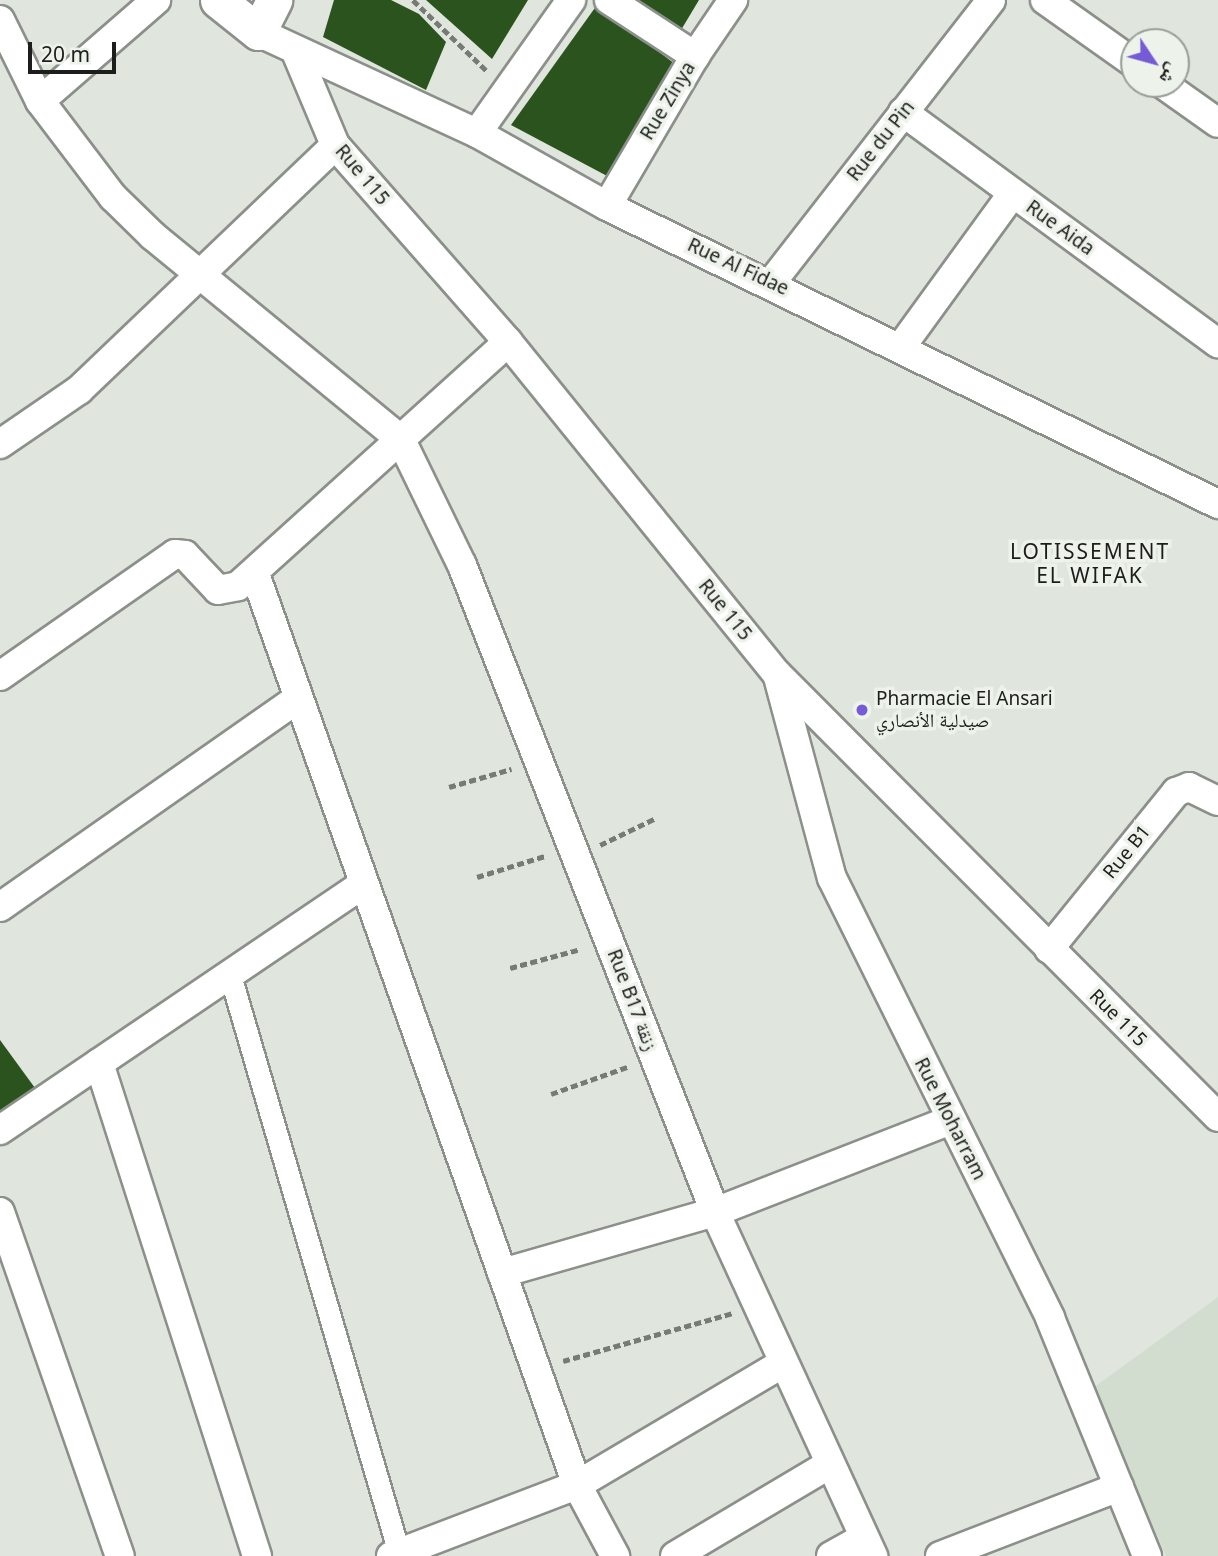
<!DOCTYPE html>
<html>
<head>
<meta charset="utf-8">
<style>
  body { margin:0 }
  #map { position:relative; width:1218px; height:1556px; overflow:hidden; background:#e0e6de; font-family:"Noto Sans","Noto Naskh Arabic",sans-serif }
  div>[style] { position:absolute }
  .built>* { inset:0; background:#d2ddcf }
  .building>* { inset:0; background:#2a531d }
  .path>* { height:4.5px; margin-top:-2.25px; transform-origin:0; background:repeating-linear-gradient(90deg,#777b75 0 7px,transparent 0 10.5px) }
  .roads { filter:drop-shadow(2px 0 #8b908a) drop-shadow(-2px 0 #8b908a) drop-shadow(0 2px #8b908a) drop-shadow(0 -2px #8b908a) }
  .pedestrian>* { height:21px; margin:-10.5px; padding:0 10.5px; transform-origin:10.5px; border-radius:10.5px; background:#fff }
  .minor>* { height:28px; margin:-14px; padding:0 14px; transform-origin:14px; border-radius:14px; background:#fff }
  .tertiary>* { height:35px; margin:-17.5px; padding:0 17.5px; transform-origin:17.5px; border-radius:17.5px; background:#fff }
  .dots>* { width:19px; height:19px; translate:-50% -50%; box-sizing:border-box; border:4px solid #edf3eb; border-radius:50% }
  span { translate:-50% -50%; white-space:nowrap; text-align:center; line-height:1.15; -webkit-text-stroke:7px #edf3eb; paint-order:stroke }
  .street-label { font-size:19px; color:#1c1e1b }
  .poi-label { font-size:19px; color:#1c1e1b }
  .left { translate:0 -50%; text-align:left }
  .neighbourhood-label { font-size:21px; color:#1c1e1b; letter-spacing:2px }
  .north { position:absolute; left:1120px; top:28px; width:70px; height:70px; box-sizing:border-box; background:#edf3eb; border:2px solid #999e98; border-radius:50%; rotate:126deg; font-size:19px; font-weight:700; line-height:28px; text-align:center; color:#1c1e1b }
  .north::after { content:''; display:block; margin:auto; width:24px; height:32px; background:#755bd5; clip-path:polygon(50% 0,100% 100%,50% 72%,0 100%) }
  .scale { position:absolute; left:28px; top:42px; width:88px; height:32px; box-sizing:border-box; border:4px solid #1c1e1b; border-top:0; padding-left:9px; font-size:21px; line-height:24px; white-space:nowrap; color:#1c1e1b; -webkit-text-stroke:5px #edf3eb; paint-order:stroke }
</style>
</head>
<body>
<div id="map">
  <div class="built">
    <div style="clip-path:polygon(1218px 1297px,1218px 1556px,1166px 1556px,1093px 1388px)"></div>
  </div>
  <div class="building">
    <div style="clip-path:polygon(334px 0,391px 0,419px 14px,446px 42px,426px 90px,323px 37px)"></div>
    <div style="clip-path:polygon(426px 0,528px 0,492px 59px)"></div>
    <div style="clip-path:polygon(623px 0,699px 0,675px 40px)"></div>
    <div style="clip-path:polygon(597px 5px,675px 64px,609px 177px,511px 125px)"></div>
    <div style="clip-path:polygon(0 1040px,35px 1088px,0 1112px)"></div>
  </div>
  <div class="path">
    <div style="left:413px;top:0;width:103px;rotate:43.8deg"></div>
    <div style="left:449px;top:787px;width:65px;rotate:-16.2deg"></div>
    <div style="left:600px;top:845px;width:62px;rotate:-25.7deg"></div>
    <div style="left:477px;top:877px;width:71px;rotate:-17.2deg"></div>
    <div style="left:510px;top:968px;width:73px;rotate:-15deg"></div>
    <div style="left:551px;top:1094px;width:81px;rotate:-19.6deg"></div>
    <div style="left:563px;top:1361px;width:177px;rotate:-15.8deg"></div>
  </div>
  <div class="roads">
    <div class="pedestrian">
      <div style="left:230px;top:975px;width:602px;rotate:73.7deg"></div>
    </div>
    <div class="minor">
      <div style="left:609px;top:0;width:103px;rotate:33.1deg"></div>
      <div style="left:1045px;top:0;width:109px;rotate:35.3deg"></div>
      <div style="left:0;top:20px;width:90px;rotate:63.7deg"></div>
      <div style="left:40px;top:101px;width:121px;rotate:52.8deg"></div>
      <div style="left:113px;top:197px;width:56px;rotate:44.3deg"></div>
      <div style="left:153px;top:236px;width:321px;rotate:39.4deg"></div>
      <div style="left:401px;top:440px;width:139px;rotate:64deg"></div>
      <div style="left:462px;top:565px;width:695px;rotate:68.64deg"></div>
      <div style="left:715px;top:1212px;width:379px;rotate:65.3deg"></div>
      <div style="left:258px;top:32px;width:241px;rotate:24.8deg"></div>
      <div style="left:477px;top:133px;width:149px;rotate:29.3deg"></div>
      <div style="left:607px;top:206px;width:680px;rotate:26deg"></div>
      <div style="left:296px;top:52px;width:101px;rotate:67.2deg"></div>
      <div style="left:335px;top:145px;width:262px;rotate:48.7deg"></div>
      <div style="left:508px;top:342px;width:427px;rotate:51deg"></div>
      <div style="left:777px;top:674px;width:625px;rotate:45.13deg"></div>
      <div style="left:1163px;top:84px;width:67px;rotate:35.3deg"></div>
      <div style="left:40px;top:101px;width:154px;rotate:-41deg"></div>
      <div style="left:903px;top:112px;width:391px;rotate:36.3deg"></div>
      <div style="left:477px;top:133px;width:163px;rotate:-54.7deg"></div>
      <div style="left:607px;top:206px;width:174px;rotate:-59.6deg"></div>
      <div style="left:695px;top:56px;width:68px;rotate:-55.8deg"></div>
      <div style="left:771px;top:283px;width:358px;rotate:-52.1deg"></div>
      <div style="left:901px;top:347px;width:190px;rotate:-54deg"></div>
      <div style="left:0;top:444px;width:96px;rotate:-34.4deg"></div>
      <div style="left:79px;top:390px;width:354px;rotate:-43.7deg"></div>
      <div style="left:255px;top:574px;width:966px;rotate:70.53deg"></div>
      <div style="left:577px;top:1485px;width:81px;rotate:61.8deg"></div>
      <div style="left:0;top:676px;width:213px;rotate:-34.9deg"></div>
      <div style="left:175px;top:554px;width:10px;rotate:6deg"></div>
      <div style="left:185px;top:555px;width:48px;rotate:46.7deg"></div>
      <div style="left:218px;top:590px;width:20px;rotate:-11deg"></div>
      <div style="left:238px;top:586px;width:364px;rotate:-42.1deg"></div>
      <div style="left:778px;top:677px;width:208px;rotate:75deg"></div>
      <div style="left:832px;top:878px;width:491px;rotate:63.6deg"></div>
      <div style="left:1050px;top:1318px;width:257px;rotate:67.8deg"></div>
      <div style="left:0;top:907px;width:364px;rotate:-35deg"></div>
      <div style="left:1049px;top:949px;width:202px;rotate:-51deg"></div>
      <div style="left:1176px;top:792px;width:14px;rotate:-21deg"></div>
      <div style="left:1189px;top:787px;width:32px;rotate:26deg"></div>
      <div style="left:99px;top:1063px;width:518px;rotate:72.23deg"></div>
      <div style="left:0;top:1130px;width:439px;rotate:-34.1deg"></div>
      <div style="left:0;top:1212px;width:364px;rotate:70.8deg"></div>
      <div style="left:502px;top:1273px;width:222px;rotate:-16deg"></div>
      <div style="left:715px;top:1212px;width:253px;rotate:-21.3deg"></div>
      <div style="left:391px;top:1556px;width:199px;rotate:-20.9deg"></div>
      <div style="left:577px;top:1485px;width:239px;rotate:-30.6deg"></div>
      <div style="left:675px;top:1556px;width:178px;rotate:-30.7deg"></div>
      <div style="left:831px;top:1556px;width:38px;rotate:-29deg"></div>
      <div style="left:940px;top:1556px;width:192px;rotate:-21.1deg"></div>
    </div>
    <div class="tertiary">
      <div style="left:218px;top:0;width:51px;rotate:38.7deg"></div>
      <div style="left:258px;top:32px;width:36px;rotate:-63deg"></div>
    </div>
  </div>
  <div class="dots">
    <div style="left:862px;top:710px;background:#755bd5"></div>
  </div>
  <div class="street-label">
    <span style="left:668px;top:101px;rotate:-59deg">Rue Zinya</span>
    <span style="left:881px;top:141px;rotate:-52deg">Rue du Pin</span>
    <span style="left:362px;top:175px;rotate:50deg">Rue 115</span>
    <span style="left:1060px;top:228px;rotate:36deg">Rue Aida</span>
    <span style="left:738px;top:267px;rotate:25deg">Rue Al Fidae</span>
    <span style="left:725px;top:610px;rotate:51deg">Rue 115</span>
    <span style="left:1127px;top:852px;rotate:-51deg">Rue B1</span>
    <span style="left:632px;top:1000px;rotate:69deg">Rue B17 زنقة</span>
    <span style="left:1118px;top:1018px;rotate:45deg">Rue 115</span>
    <span style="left:950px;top:1119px;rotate:63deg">Rue Moharram</span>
  </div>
  <div class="poi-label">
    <span class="left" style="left:876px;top:710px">Pharmacie El Ansari<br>صيدلية الأنصاري</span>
  </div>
  <div class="neighbourhood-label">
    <span style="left:1090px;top:563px">LOTISSEMENT<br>EL WIFAK</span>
  </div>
  <div class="north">ش</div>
  <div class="scale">20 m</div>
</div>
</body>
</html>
